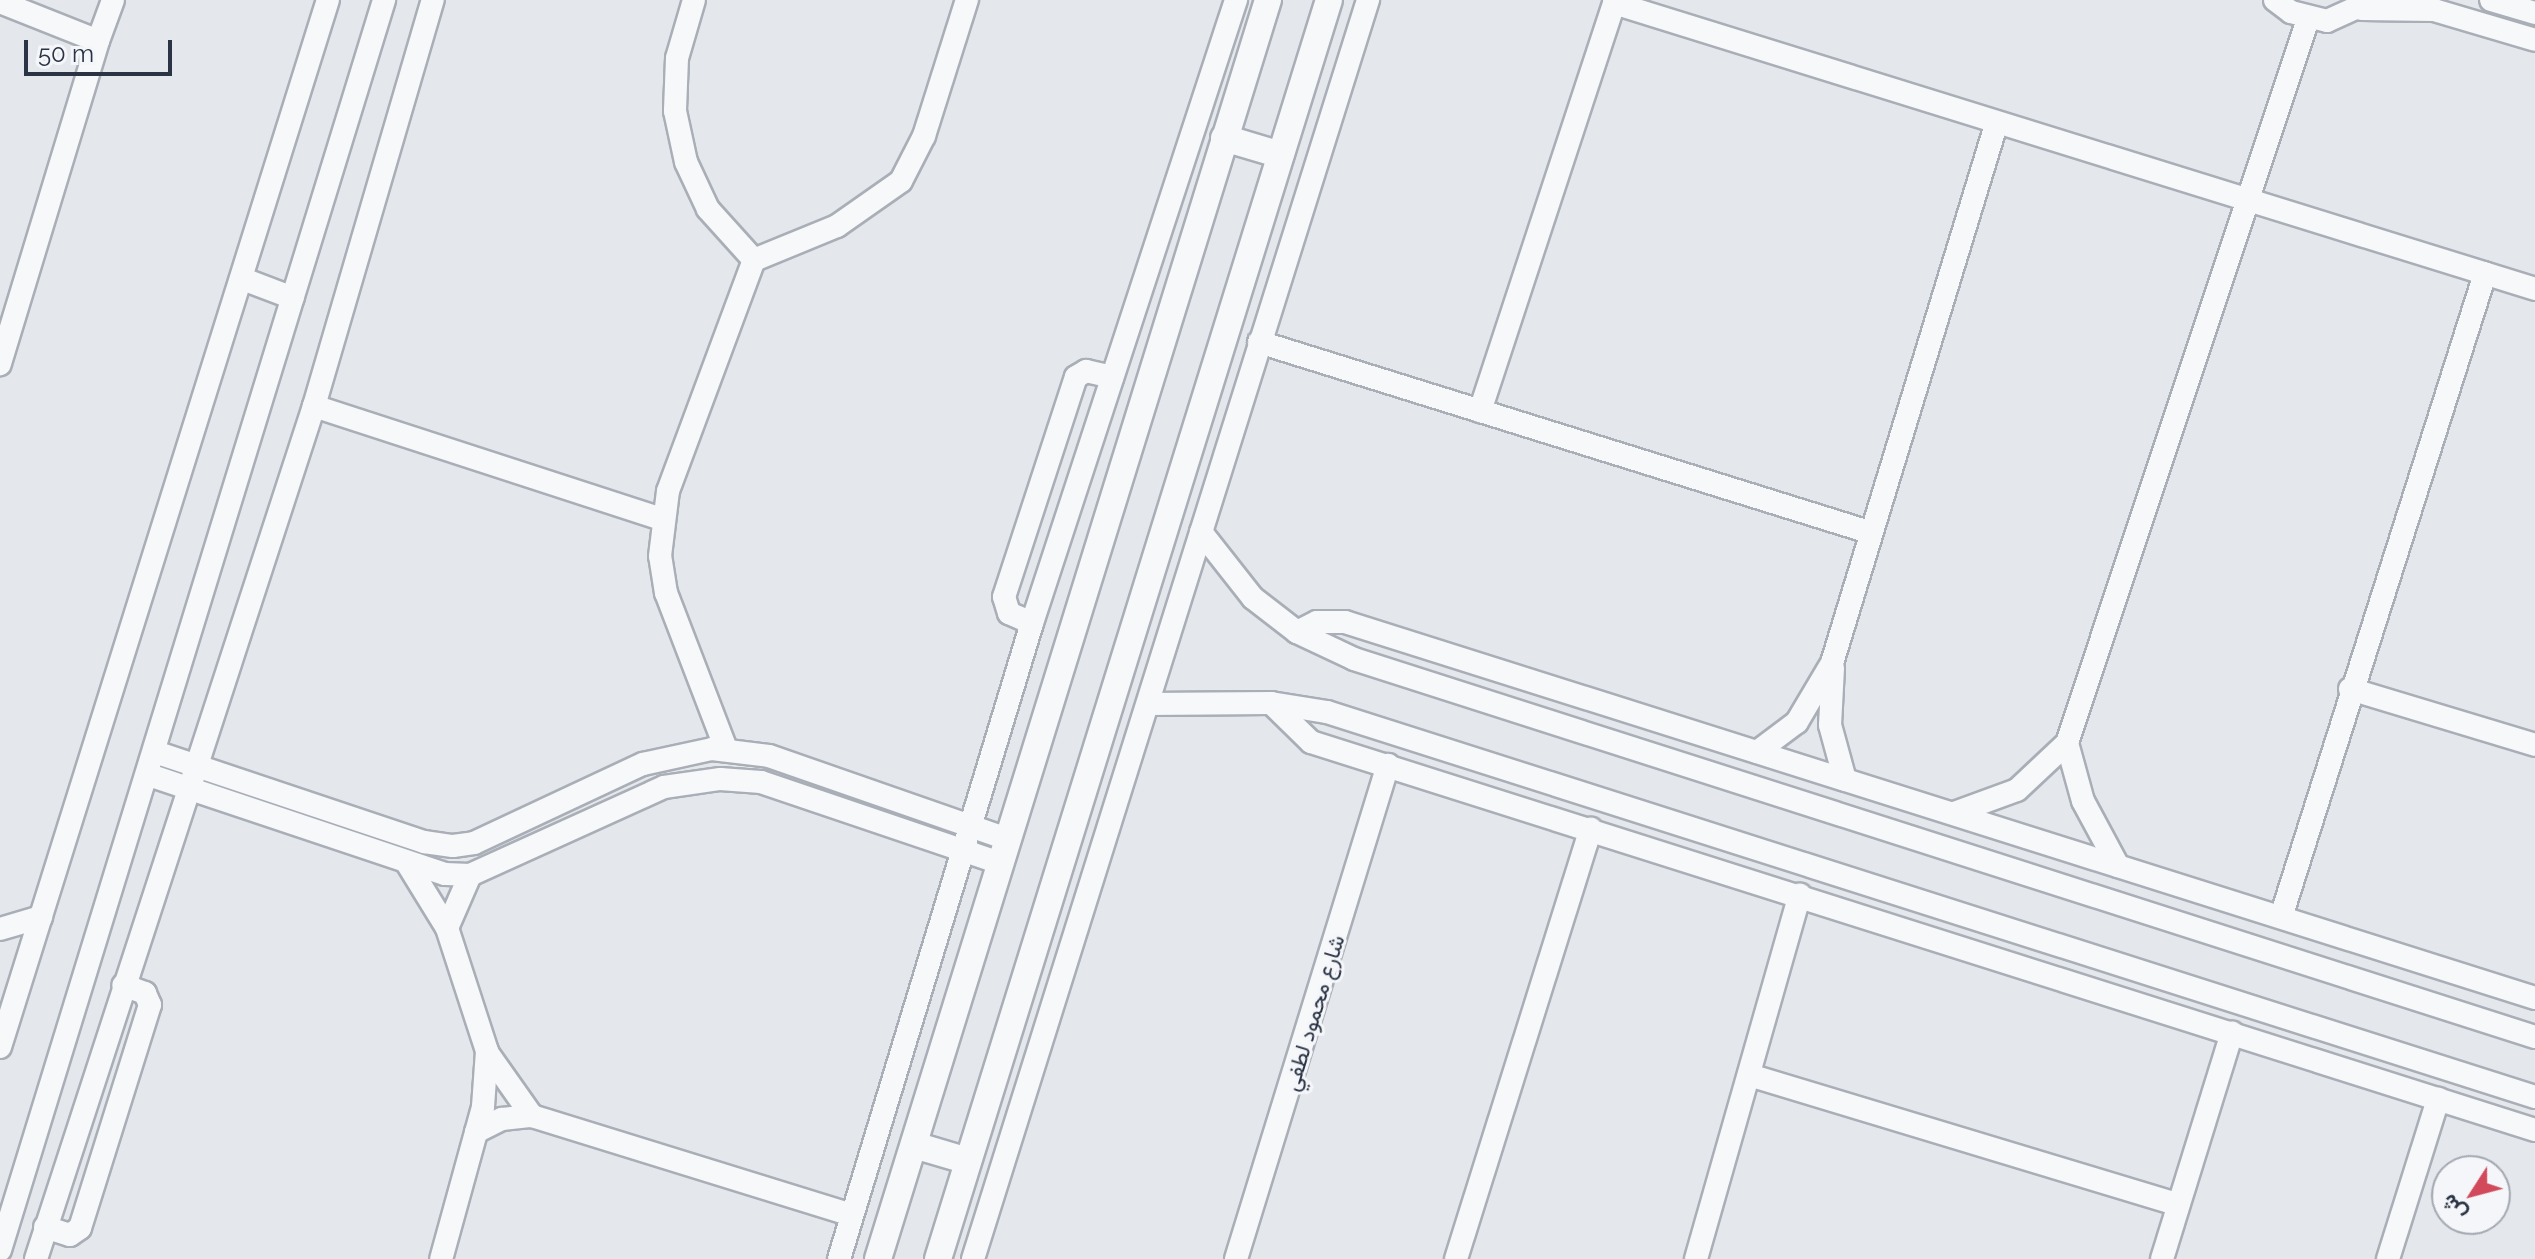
<!DOCTYPE html>
<html>
<head>
<meta charset="utf-8">
<style>
  body { margin:0 }
  #map { position:relative; width:2535px; height:1259px; overflow:hidden; background:#e4e7ec; font-family:Raleway,Vazirmatn,sans-serif }
  div>[style] { position:absolute }
  .roads { filter:drop-shadow(2px 0 #a9aeb7) drop-shadow(-2px 0 #a9aeb7) drop-shadow(0 2px #a9aeb7) drop-shadow(0 -2px #a9aeb7) }
  .minor>* { height:22px; margin:-11px; padding:0 11px; transform-origin:11px; border-radius:11px; background:#f7f8fa }
  .tertiary>* { height:26px; margin:-13px; padding:0 13px; transform-origin:13px; border-radius:13px; background:#f7f8fa }
  span { translate:-50% -50%; white-space:nowrap; text-align:center; line-height:1.15; -webkit-text-stroke:6px #f4f6f9; paint-order:stroke }
  .street-label { font-size:22px; color:#2b3445 }
  .north { position:absolute; left:2431px; top:1155px; width:80px; height:80px; box-sizing:border-box; background:#f4f6f9; border:2px solid #a4a8b1; border-radius:50%; rotate:234deg; font-size:22px; font-weight:700; line-height:32px; text-align:center; color:#2b3445 }
  .north::after { content:''; display:block; margin:auto; width:28px; height:36px; background:#d1495b; clip-path:polygon(50% 0,100% 100%,50% 72%,0 100%) }
  .scale { position:absolute; left:24px; top:40px; width:148px; height:36px; box-sizing:border-box; border:4px solid #2b3445; border-top:0; padding-left:10px; font-size:24px; line-height:28px; white-space:nowrap; color:#2b3445; -webkit-text-stroke:6px #f4f6f9; paint-order:stroke }
</style>
</head>
<body>
<div id="map">
  <div class="roads">
    <div class="minor">
      <div style="left:694px;top:0;width:60px;rotate:106.3deg"></div>
      <div style="left:677px;top:58px;width:53px;rotate:92.2deg"></div>
      <div style="left:675px;top:111px;width:52px;rotate:77.8deg"></div>
      <div style="left:686px;top:162px;width:52px;rotate:64.9deg"></div>
      <div style="left:708px;top:209px;width:69px;rotate:48deg"></div>
      <div style="left:2275px;top:0;width:20px;rotate:37deg"></div>
      <div style="left:2291px;top:12px;width:37px;rotate:14deg"></div>
      <div style="left:2327px;top:21px;width:48px;rotate:-24.4deg"></div>
      <div style="left:2491px;top:0;width:46px;rotate:16.5deg"></div>
      <div style="left:0;top:2px;width:105px;rotate:21.7deg"></div>
      <div style="left:98px;top:41px;width:338px;rotate:106.9deg"></div>
      <div style="left:1614px;top:3px;width:964px;rotate:17.25deg"></div>
      <div style="left:2362px;top:9px;width:72px;rotate:0.8deg"></div>
      <div style="left:2434px;top:10px;width:105px;rotate:16.5deg"></div>
      <div style="left:98px;top:41px;width:44px;rotate:-69.9deg"></div>
      <div style="left:243px;top:279px;width:53px;rotate:20.8deg"></div>
      <div style="left:1259px;top:342px;width:639px;rotate:17.3deg"></div>
      <div style="left:314px;top:406px;width:365px;rotate:18deg"></div>
      <div style="left:1480px;top:411px;width:433px;rotate:-71.8deg"></div>
      <div style="left:1201px;top:532px;width:84px;rotate:51.8deg"></div>
      <div style="left:1253px;top:598px;width:56px;rotate:37.7deg"></div>
      <div style="left:1297px;top:632px;width:63px;rotate:25.3deg"></div>
      <div style="left:1354px;top:659px;width:1240px;rotate:17.75deg"></div>
      <div style="left:1032px;top:623px;width:25px;rotate:-157deg"></div>
      <div style="left:1009px;top:613px;width:17px;rotate:-107deg"></div>
      <div style="left:1004px;top:597px;width:231px;rotate:-71.9deg"></div>
      <div style="left:1076px;top:377px;width:12px;rotate:-31deg"></div>
      <div style="left:1086px;top:371px;width:27px;rotate:13deg"></div>
      <div style="left:1297px;top:632px;width:22px;rotate:-27deg"></div>
      <div style="left:1317px;top:622px;width:28px"></div>
      <div style="left:1345px;top:622px;width:1248px;rotate:17.53deg"></div>
      <div style="left:1833px;top:668px;width:57px;rotate:93deg"></div>
      <div style="left:1830px;top:725px;width:57px;rotate:74.7deg"></div>
      <div style="left:2350px;top:689px;width:193px;rotate:16.8deg"></div>
      <div style="left:1271px;top:703px;width:56px;rotate:44.3deg"></div>
      <div style="left:1311px;top:742px;width:1284px;rotate:17.59deg"></div>
      <div style="left:1148px;top:704px;width:123px;rotate:-0.5deg"></div>
      <div style="left:1271px;top:703px;width:57px;rotate:9.1deg"></div>
      <div style="left:1327px;top:712px;width:1268px;rotate:17.68deg"></div>
      <div style="left:2067px;top:743px;width:60px;rotate:74.6deg"></div>
      <div style="left:2083px;top:801px;width:74px;rotate:61.7deg"></div>
      <div style="left:726px;top:749px;width:167px;rotate:-111deg"></div>
      <div style="left:666px;top:593px;width:37px;rotate:-99deg"></div>
      <div style="left:660px;top:556px;width:65px;rotate:-83deg"></div>
      <div style="left:668px;top:491px;width:246px;rotate:-69.6deg"></div>
      <div style="left:754px;top:260px;width:90px;rotate:-22.3deg"></div>
      <div style="left:837px;top:226px;width:78px;rotate:-35.1deg"></div>
      <div style="left:901px;top:181px;width:51px;rotate:-62.9deg"></div>
      <div style="left:924px;top:136px;width:143px;rotate:-72.5deg"></div>
      <div style="left:155px;top:752px;width:284px;rotate:18.5deg"></div>
      <div style="left:424px;top:842px;width:29px;rotate:8deg"></div>
      <div style="left:453px;top:846px;width:21px;rotate:-8deg"></div>
      <div style="left:474px;top:843px;width:187px;rotate:-25.1deg"></div>
      <div style="left:643px;top:764px;width:71px;rotate:-12.3deg"></div>
      <div style="left:712px;top:749px;width:57px;rotate:7deg"></div>
      <div style="left:769px;top:756px;width:252px;rotate:19.2deg"></div>
      <div style="left:1757px;top:752px;width:50px;rotate:-36.9deg"></div>
      <div style="left:1797px;top:722px;width:69px;rotate:-59.3deg"></div>
      <div style="left:1832px;top:663px;width:562px;rotate:-73.05deg"></div>
      <div style="left:149px;top:775px;width:312px;rotate:18.5deg"></div>
      <div style="left:445px;top:874px;width:25px;rotate:2deg"></div>
      <div style="left:470px;top:875px;width:213px;rotate:-24.4deg"></div>
      <div style="left:664px;top:787px;width:57px;rotate:-8.1deg"></div>
      <div style="left:720px;top:779px;width:41px;rotate:4.2deg"></div>
      <div style="left:761px;top:782px;width:252px;rotate:18.7deg"></div>
      <div style="left:1954px;top:813px;width:67px;rotate:-20.1deg"></div>
      <div style="left:2017px;top:790px;width:69px;rotate:-43.2deg"></div>
      <div style="left:2067px;top:743px;width:763px;rotate:-71.59deg"></div>
      <div style="left:407px;top:863px;width:76px;rotate:58.4deg"></div>
      <div style="left:447px;top:928px;width:129px;rotate:72deg"></div>
      <div style="left:487px;top:1051px;width:56px;rotate:94.1deg"></div>
      <div style="left:483px;top:1107px;width:158px;rotate:105.4deg"></div>
      <div style="left:2281px;top:917px;width:675px;rotate:-72.4deg"></div>
      <div style="left:447px;top:928px;width:58px;rotate:-66.5deg"></div>
      <div style="left:0;top:929px;width:43px;rotate:-16.3deg"></div>
      <div style="left:0;top:1047px;width:1097px;rotate:-72.61deg"></div>
      <div style="left:489px;top:1055px;width:75px;rotate:54.8deg"></div>
      <div style="left:1749px;top:1075px;width:447px;rotate:16.8deg"></div>
      <div style="left:476px;top:1132px;width:29px;rotate:-27deg"></div>
      <div style="left:502px;top:1119px;width:30px;rotate:-6deg"></div>
      <div style="left:532px;top:1116px;width:334px;rotate:17.2deg"></div>
      <div style="left:45px;top:1227px;width:26px;rotate:18deg"></div>
      <div style="left:70px;top:1235px;width:12px;rotate:-35deg"></div>
      <div style="left:80px;top:1228px;width:234px;rotate:-72.6deg"></div>
      <div style="left:150px;top:1005px;width:13px;rotate:-113deg"></div>
      <div style="left:145px;top:993px;width:23px;rotate:-160deg"></div>
      <div style="left:0;top:1250px;width:1308px;rotate:-72.92deg"></div>
      <div style="left:36px;top:1259px;width:897px;rotate:-71.95deg"></div>
      <div style="left:314px;top:406px;width:423px;rotate:-73.7deg"></div>
      <div style="left:839px;top:1259px;width:665px;rotate:-73.12deg"></div>
      <div style="left:1032px;top:623px;width:656px;rotate:-71.87deg"></div>
      <div style="left:973px;top:1259px;width:1320px;rotate:-72.58deg"></div>
      <div style="left:1236px;top:1259px;width:517px;rotate:-72.9deg"></div>
      <div style="left:1456px;top:1259px;width:451px;rotate:-72.6deg"></div>
      <div style="left:1696px;top:1259px;width:379px;rotate:-74.1deg"></div>
      <div style="left:2162px;top:1259px;width:237px;rotate:-72.8deg"></div>
      <div style="left:2388px;top:1259px;width:168px;rotate:-72.6deg"></div>
    </div>
    <div class="tertiary">
      <div style="left:1224px;top:138px;width:59px;rotate:16.6deg"></div>
      <div style="left:914px;top:1145px;width:56px;rotate:16.5deg"></div>
      <div style="left:878px;top:1259px;width:1318px;rotate:-72.79deg"></div>
      <div style="left:938px;top:1259px;width:1318px;rotate:-72.75deg"></div>
    </div>
  </div>
  <div class="street-label">
    <span style="left:1314px;top:1013px;rotate:-73deg">شارع محمود لطفي</span>
  </div>
  <div class="north">ش</div>
  <div class="scale">50 m</div>
</div>
</body>
</html>
